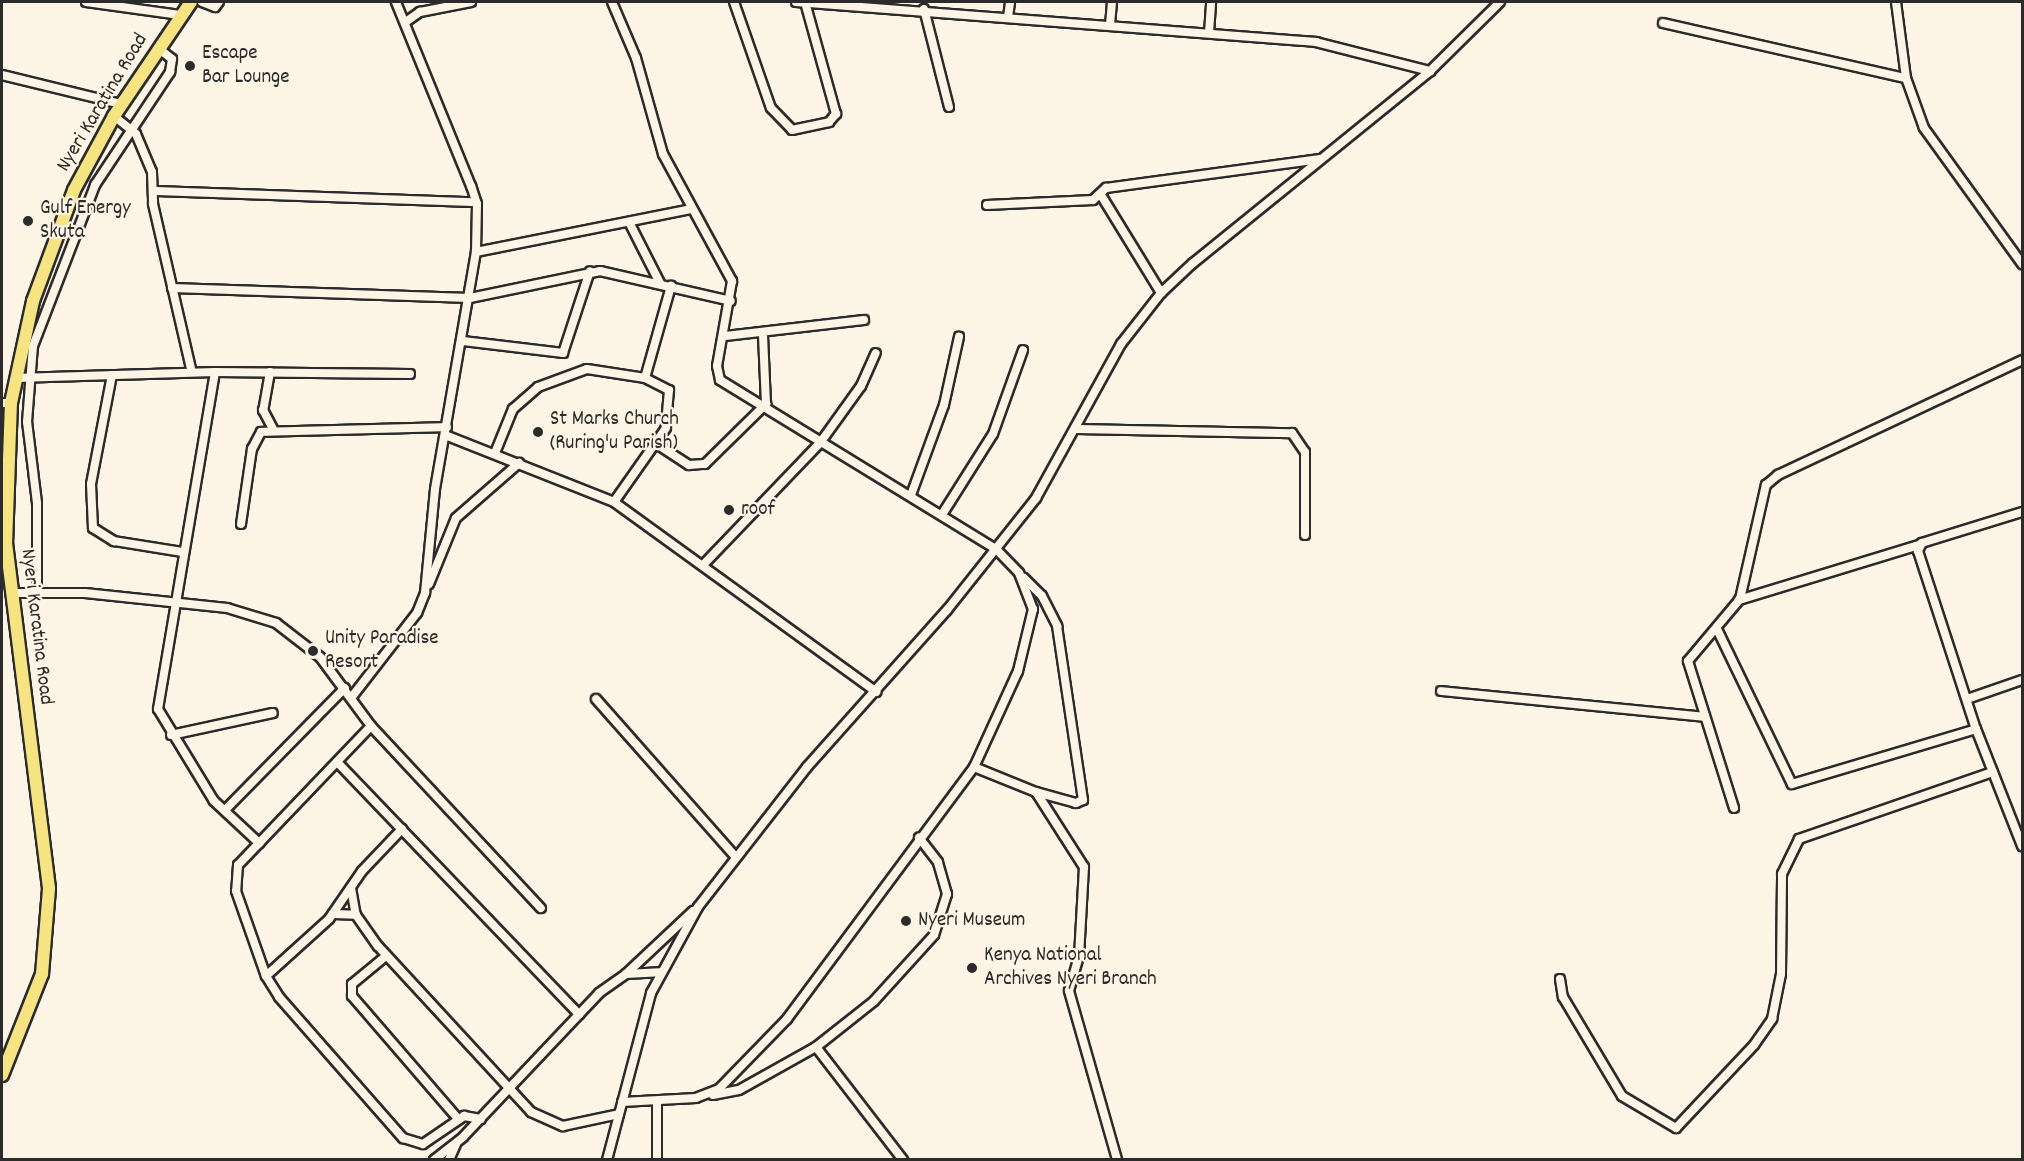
<!DOCTYPE html>
<html>
<head>
<meta charset="utf-8">
<style>
  body { margin:0 }
  #map { position:relative; width:2024px; height:1161px; overflow:hidden; background:#fcf5e5; font-family:Dekko,sans-serif }
  div>[style] { position:absolute }
  .roads { filter:drop-shadow(2px 0 #2b2b2b) drop-shadow(-2px 0 #2b2b2b) drop-shadow(0 2px #2b2b2b) drop-shadow(0 -2px #2b2b2b) }
  .minor>* { height:8px; margin:-4px; padding:0 4px; transform-origin:4px; border-radius:4px; background:#fcf5e5 }
  .highway>* { height:12px; margin:-6px; padding:0 6px; transform-origin:6px; border-radius:6px; background:#f6e381 }
  .dots>* { width:16px; height:16px; translate:-50% -50%; box-sizing:border-box; border:3px solid #fcf5e5; border-radius:50% }
  span { translate:-50% -50%; white-space:nowrap; text-align:center; line-height:1.15; -webkit-text-stroke:4.5px #fcf5e5; paint-order:stroke }
  .poi-label { font-size:21px; color:#2b2b2b }
  .left { translate:0 -50%; text-align:left }
  .street-label { font-size:21px; color:#2b2b2b }
  .frame { position:absolute; inset:0; border:3px solid #2b2b2b; pointer-events:none }
</style>
</head>
<body>
<div id="map">
  <div class="roads">
    <div class="minor">
      <div style="left:86px;top:2px;width:95px;rotate:7.9deg"></div>
      <div style="left:202px;top:2px;width:14px;rotate:21deg"></div>
      <div style="left:215px;top:7px;width:6px;rotate:-51deg"></div>
      <div style="left:612px;top:2px;width:61px;rotate:66.8deg"></div>
      <div style="left:636px;top:58px;width:100px;rotate:74.3deg"></div>
      <div style="left:663px;top:154px;width:145px;rotate:61.5deg"></div>
      <div style="left:732px;top:281px;width:86px;rotate:100deg"></div>
      <div style="left:717px;top:366px;width:14px;rotate:78deg"></div>
      <div style="left:720px;top:380px;width:325px;rotate:31.5deg"></div>
      <div style="left:997px;top:550px;width:32px;rotate:46deg"></div>
      <div style="left:1019px;top:573px;width:39px;rotate:69deg"></div>
      <div style="left:1033px;top:609px;width:64px;rotate:103.6deg"></div>
      <div style="left:1018px;top:671px;width:106px;rotate:114.6deg"></div>
      <div style="left:974px;top:767px;width:314px;rotate:126.6deg"></div>
      <div style="left:787px;top:1019px;width:98px;rotate:134.2deg"></div>
      <div style="left:719px;top:1089px;width:25px;rotate:159deg"></div>
      <div style="left:696px;top:1098px;width:74px;rotate:176.9deg"></div>
      <div style="left:734px;top:2px;width:112px;rotate:70.8deg"></div>
      <div style="left:771px;top:108px;width:30px;rotate:46deg"></div>
      <div style="left:792px;top:130px;width:38px;rotate:-12deg"></div>
      <div style="left:829px;top:122px;width:11px;rotate:-49deg"></div>
      <div style="left:836px;top:114px;width:116px;rotate:-105.5deg"></div>
      <div style="left:796px;top:2px;width:522px;rotate:4.4deg"></div>
      <div style="left:1316px;top:42px;width:118px;rotate:14.3deg"></div>
      <div style="left:1896px;top:2px;width:77px;rotate:82.5deg"></div>
      <div style="left:1906px;top:78px;width:53px;rotate:70.2deg"></div>
      <div style="left:1924px;top:128px;width:168px;rotate:54.2deg"></div>
      <div style="left:924px;top:9px;width:101px;rotate:75.7deg"></div>
      <div style="left:1008px;top:17px;width:15px;rotate:-82deg"></div>
      <div style="left:407px;top:21px;width:16px;rotate:-35deg"></div>
      <div style="left:420px;top:12px;width:52px;rotate:-11.1deg"></div>
      <div style="left:1663px;top:23px;width:249px;rotate:12.8deg"></div>
      <div style="left:1110px;top:25px;width:23px;rotate:-85deg"></div>
      <div style="left:1209px;top:33px;width:31px;rotate:-86deg"></div>
      <div style="left:2px;top:75px;width:122px;rotate:13.7deg"></div>
      <div style="left:114px;top:116px;width:28px;rotate:39deg"></div>
      <div style="left:136px;top:134px;width:41px;rotate:67.2deg"></div>
      <div style="left:152px;top:172px;width:32px;rotate:88deg"></div>
      <div style="left:153px;top:204px;width:169px;rotate:77deg"></div>
      <div style="left:153px;top:191px;width:322px;rotate:2deg"></div>
      <div style="left:1101px;top:195px;width:115px;rotate:58.5deg"></div>
      <div style="left:987px;top:205px;width:106px;rotate:-2.7deg"></div>
      <div style="left:1093px;top:200px;width:18px;rotate:-43deg"></div>
      <div style="left:1106px;top:188px;width:216px;rotate:-7.7deg"></div>
      <div style="left:629px;top:222px;width:68px;rotate:63.1deg"></div>
      <div style="left:476px;top:252px;width:220px;rotate:-11.3deg"></div>
      <div style="left:172px;top:288px;width:298px;rotate:1.9deg"></div>
      <div style="left:470px;top:298px;width:133px;rotate:-11.7deg"></div>
      <div style="left:600px;top:271px;width:134px;rotate:12.9deg"></div>
      <div style="left:725px;top:336px;width:140px;rotate:-6.6deg"></div>
      <div style="left:463px;top:341px;width:101px;rotate:6.8deg"></div>
      <div style="left:563px;top:353px;width:86px;rotate:-71.8deg"></div>
      <div style="left:215px;top:372px;width:195px;rotate:0.6deg"></div>
      <div style="left:270px;top:372px;width:39px;rotate:100deg"></div>
      <div style="left:263px;top:410px;width:21px;rotate:62deg"></div>
      <div style="left:112px;top:375px;width:111px;rotate:100.9deg"></div>
      <div style="left:91px;top:484px;width:44px;rotate:87.4deg"></div>
      <div style="left:93px;top:528px;width:25px;rotate:32deg"></div>
      <div style="left:114px;top:541px;width:70px;rotate:9.1deg"></div>
      <div style="left:16px;top:378px;width:199px;rotate:-1.7deg"></div>
      <div style="left:215px;top:372px;width:342px;rotate:99.6deg"></div>
      <div style="left:158px;top:709px;width:108px;rotate:58.7deg"></div>
      <div style="left:214px;top:801px;width:62px;rotate:43deg"></div>
      <div style="left:645px;top:378px;width:96px;rotate:-74.2deg"></div>
      <div style="left:2px;top:403px;width:9px"></div>
      <div style="left:1077px;top:429px;width:215px;rotate:1.1deg"></div>
      <div style="left:1292px;top:433px;width:23px;rotate:56deg"></div>
      <div style="left:1305px;top:452px;width:83px;rotate:90deg"></div>
      <div style="left:445px;top:435px;width:182px;rotate:21.6deg"></div>
      <div style="left:614px;top:502px;width:324px;rotate:35.9deg"></div>
      <div style="left:658px;top:445px;width:37px;rotate:33deg"></div>
      <div style="left:689px;top:465px;width:16px;rotate:-4deg"></div>
      <div style="left:705px;top:464px;width:86px;rotate:-44.5deg"></div>
      <div style="left:766px;top:404px;width:68px;rotate:-92.5deg"></div>
      <div style="left:495px;top:453px;width:48px;rotate:-67.8deg"></div>
      <div style="left:513px;top:409px;width:33px;rotate:-41deg"></div>
      <div style="left:538px;top:387px;width:52px;rotate:-20.2deg"></div>
      <div style="left:587px;top:369px;width:59px;rotate:8.8deg"></div>
      <div style="left:645px;top:378px;width:27px;rotate:27deg"></div>
      <div style="left:669px;top:390px;width:38px;rotate:95deg"></div>
      <div style="left:666px;top:428px;width:90px;rotate:125.1deg"></div>
      <div style="left:911px;top:495px;width:96px;rotate:-69.9deg"></div>
      <div style="left:944px;top:405px;width:70px;rotate:-77.6deg"></div>
      <div style="left:2022px;top:512px;width:105px;rotate:162.8deg"></div>
      <div style="left:1922px;top:543px;width:9px;rotate:117deg"></div>
      <div style="left:1918px;top:551px;width:187px;rotate:72deg"></div>
      <div style="left:1976px;top:729px;width:126px;rotate:68.5deg"></div>
      <div style="left:943px;top:513px;width:93px;rotate:-57.7deg"></div>
      <div style="left:993px;top:434px;width:89px;rotate:-70.3deg"></div>
      <div style="left:241px;top:524px;width:76px;rotate:-81.7deg"></div>
      <div style="left:252px;top:449px;width:19px;rotate:-62deg"></div>
      <div style="left:261px;top:432px;width:186px;rotate:-1.5deg"></div>
      <div style="left:703px;top:565px;width:169px;rotate:-46.2deg"></div>
      <div style="left:820px;top:443px;width:70px;rotate:-54.3deg"></div>
      <div style="left:861px;top:386px;width:36px;rotate:-66deg"></div>
      <div style="left:1024px;top:578px;width:25px;rotate:45deg"></div>
      <div style="left:1042px;top:596px;width:34px;rotate:63deg"></div>
      <div style="left:1057px;top:626px;width:176px;rotate:81.5deg"></div>
      <div style="left:1083px;top:800px;width:8px;rotate:157deg"></div>
      <div style="left:1076px;top:803px;width:41px;rotate:-164.6deg"></div>
      <div style="left:429px;top:584px;width:71px;rotate:-67.8deg"></div>
      <div style="left:456px;top:518px;width:84px;rotate:-41.1deg"></div>
      <div style="left:37px;top:591px;width:88px;rotate:-90deg"></div>
      <div style="left:37px;top:503px;width:82px;rotate:-97deg"></div>
      <div style="left:27px;top:422px;width:76px;rotate:-85.5deg"></div>
      <div style="left:33px;top:346px;width:173px;rotate:-68.9deg"></div>
      <div style="left:95px;top:185px;width:136px;rotate:-56.4deg"></div>
      <div style="left:170px;top:72px;width:13px;rotate:-81deg"></div>
      <div style="left:172px;top:59px;width:18px;rotate:-142deg"></div>
      <div style="left:11px;top:593px;width:74px"></div>
      <div style="left:85px;top:593px;width:143px;rotate:6deg"></div>
      <div style="left:227px;top:608px;width:51px;rotate:17deg"></div>
      <div style="left:276px;top:623px;width:56px;rotate:37.7deg"></div>
      <div style="left:320px;top:657px;width:86px;rotate:53.5deg"></div>
      <div style="left:371px;top:726px;width:192px;rotate:133.7deg"></div>
      <div style="left:238px;top:865px;width:26px;rotate:94deg"></div>
      <div style="left:236px;top:891px;width:90px;rotate:70.6deg"></div>
      <div style="left:266px;top:976px;width:25px;rotate:58deg"></div>
      <div style="left:279px;top:997px;width:188px;rotate:48.7deg"></div>
      <div style="left:403px;top:1138px;width:21px;rotate:17deg"></div>
      <div style="left:423px;top:1144px;width:50px;rotate:-34.3deg"></div>
      <div style="left:464px;top:1116px;width:17px;rotate:10deg"></div>
      <div style="left:1739px;top:600px;width:188px;rotate:-17deg"></div>
      <div style="left:1717px;top:629px;width:172px;rotate:64.2deg"></div>
      <div style="left:1792px;top:784px;width:192px;rotate:-16.6deg"></div>
      <div style="left:1441px;top:691px;width:265px;rotate:5.6deg"></div>
      <div style="left:351px;top:698px;width:108px;rotate:-52.2deg"></div>
      <div style="left:417px;top:613px;width:22px;rotate:-68deg"></div>
      <div style="left:425px;top:593px;width:104px;rotate:-84.5deg"></div>
      <div style="left:435px;top:489px;width:241px;rotate:-80.2deg"></div>
      <div style="left:476px;top:252px;width:48px;rotate:-88.8deg"></div>
      <div style="left:477px;top:204px;width:19px;rotate:-108deg"></div>
      <div style="left:471px;top:186px;width:199px;rotate:-112.2deg"></div>
      <div style="left:1970px;top:698px;width:55px;rotate:-19.1deg"></div>
      <div style="left:596px;top:699px;width:210px;rotate:48.5deg"></div>
      <div style="left:371px;top:726px;width:249px;rotate:47deg"></div>
      <div style="left:171px;top:735px;width:104px;rotate:-12.2deg"></div>
      <div style="left:339px;top:764px;width:347px;rotate:46.2deg"></div>
      <div style="left:974px;top:767px;width:67px;rotate:22deg"></div>
      <div style="left:1036px;top:792px;width:89px;rotate:57.4deg"></div>
      <div style="left:1084px;top:867px;width:89px;rotate:93.2deg"></div>
      <div style="left:1079px;top:956px;width:36px;rotate:106deg"></div>
      <div style="left:1069px;top:991px;width:176px;rotate:74.1deg"></div>
      <div style="left:1734px;top:808px;width:154px;rotate:-107.4deg"></div>
      <div style="left:1688px;top:661px;width:81px;rotate:-50deg"></div>
      <div style="left:1740px;top:599px;width:117px;rotate:-77.2deg"></div>
      <div style="left:1766px;top:485px;width:16px;rotate:-40deg"></div>
      <div style="left:1778px;top:475px;width:270px;rotate:-25.2deg"></div>
      <div style="left:225px;top:810px;width:171px;rotate:-45.5deg"></div>
      <div style="left:351px;top:888px;width:27px;rotate:80deg"></div>
      <div style="left:356px;top:915px;width:38px;rotate:55deg"></div>
      <div style="left:378px;top:946px;width:226px;rotate:47.3deg"></div>
      <div style="left:531px;top:1112px;width:35px;rotate:24deg"></div>
      <div style="left:563px;top:1126px;width:57px;rotate:-12.1deg"></div>
      <div style="left:333px;top:914px;width:23px;rotate:2deg"></div>
      <div style="left:386px;top:956px;width:44px;rotate:140.5deg"></div>
      <div style="left:352px;top:984px;width:12px;rotate:90deg"></div>
      <div style="left:352px;top:996px;width:162px;rotate:49.2deg"></div>
      <div style="left:626px;top:974px;width:92px;rotate:-43.2deg"></div>
      <div style="left:266px;top:976px;width:85px;rotate:-42.1deg"></div>
      <div style="left:329px;top:919px;width:58px;rotate:-55.5deg"></div>
      <div style="left:362px;top:871px;width:58px;rotate:-46.4deg"></div>
      <div style="left:1560px;top:979px;width:18px;rotate:81deg"></div>
      <div style="left:1563px;top:997px;width:115px;rotate:59.2deg"></div>
      <div style="left:1622px;top:1096px;width:63px;rotate:30.7deg"></div>
      <div style="left:1676px;top:1128px;width:114px;rotate:-46.8deg"></div>
      <div style="left:1754px;top:1045px;width:32px;rotate:-55deg"></div>
      <div style="left:1772px;top:1019px;width:46px;rotate:-78.7deg"></div>
      <div style="left:1781px;top:974px;width:100px;rotate:-89.4deg"></div>
      <div style="left:1782px;top:874px;width:39px;rotate:-64deg"></div>
      <div style="left:1799px;top:839px;width:205px;rotate:-19.1deg"></div>
      <div style="left:816px;top:1047px;width:143px;rotate:52.4deg"></div>
      <div style="left:713px;top:1095px;width:26px;rotate:-11deg"></div>
      <div style="left:739px;top:1090px;width:88px;rotate:-29.2deg"></div>
      <div style="left:816px;top:1047px;width:74px;rotate:-38.4deg"></div>
      <div style="left:874px;top:1001px;width:89px;rotate:-47.7deg"></div>
      <div style="left:934px;top:935px;width:43px;rotate:-72.4deg"></div>
      <div style="left:947px;top:894px;width:33px;rotate:-106deg"></div>
      <div style="left:938px;top:862px;width:31px;rotate:-128deg"></div>
      <div style="left:657px;top:1101px;width:59px;rotate:90deg"></div>
      <div style="left:434px;top:1160px;width:37px;rotate:-38deg"></div>
      <div style="left:463px;top:1137px;width:198px;rotate:-46.6deg"></div>
      <div style="left:599px;top:993px;width:33px;rotate:-35deg"></div>
      <div style="left:626px;top:974px;width:33px;rotate:-3deg"></div>
      <div style="left:449px;top:1160px;width:17px;rotate:-66deg"></div>
      <div style="left:607px;top:1160px;width:173px;rotate:-75.2deg"></div>
      <div style="left:651px;top:993px;width:98px;rotate:-61.3deg"></div>
      <div style="left:698px;top:907px;width:177px;rotate:-52.1deg"></div>
      <div style="left:807px;top:767px;width:210px;rotate:-48.3deg"></div>
      <div style="left:947px;top:610px;width:143px;rotate:-51.5deg"></div>
      <div style="left:1036px;top:498px;width:176px;rotate:-61.1deg"></div>
      <div style="left:1121px;top:344px;width:65px;rotate:-51.9deg"></div>
      <div style="left:1161px;top:293px;width:44px;rotate:-43.2deg"></div>
      <div style="left:1193px;top:263px;width:305px;rotate:-39deg"></div>
      <div style="left:1430px;top:71px;width:98px;rotate:-44.6deg"></div>
    </div>
    <div class="highway">
      <div style="left:2px;top:1075px;width:109px;rotate:-68.4deg"></div>
      <div style="left:42px;top:974px;width:86px;rotate:-85.3deg"></div>
      <div style="left:49px;top:888px;width:346px;rotate:-97.1deg"></div>
      <div style="left:6px;top:545px;width:142px;rotate:-88deg"></div>
      <div style="left:11px;top:403px;width:104px;rotate:-77.8deg"></div>
      <div style="left:33px;top:301px;width:118px;rotate:-69.7deg"></div>
      <div style="left:74px;top:190px;width:84px;rotate:-61.6deg"></div>
      <div style="left:114px;top:116px;width:138px;rotate:-56deg"></div>
    </div>
  </div>
  <div class="dots">
    <div style="left:190px;top:66px;background:#2b2b2b"></div>
    <div style="left:28px;top:221px;background:#2b2b2b"></div>
    <div style="left:538px;top:432px;background:#2b2b2b"></div>
    <div style="left:729px;top:510px;background:#2b2b2b"></div>
    <div style="left:313px;top:651px;background:#2b2b2b"></div>
    <div style="left:906px;top:921px;background:#2b2b2b"></div>
    <div style="left:972px;top:968px;background:#2b2b2b"></div>
  </div>
  <div class="poi-label">
    <span class="left" style="left:202px;top:66px">Escape<br>Bar Lounge</span>
    <span class="left" style="left:40px;top:221px">Gulf Energy<br>Skuta</span>
    <span class="left" style="left:550px;top:432px">St Marks Church<br>(Ruring'u Parish)</span>
    <span class="left" style="left:741px;top:510px">roof</span>
    <span class="left" style="left:325px;top:651px">Unity Paradise<br>Resort</span>
    <span class="left" style="left:918px;top:921px">Nyeri Museum</span>
    <span class="left" style="left:984px;top:968px">Kenya National<br>Archives Nyeri Branch</span>
  </div>
  <div class="street-label">
    <span style="left:103px;top:103px;rotate:-59deg">Nyeri Karatina Road</span>
    <span style="left:36px;top:627px;rotate:83deg">Nyeri Karatina Road</span>
  </div>
  <div class="frame"></div>
</div>
</body>
</html>
